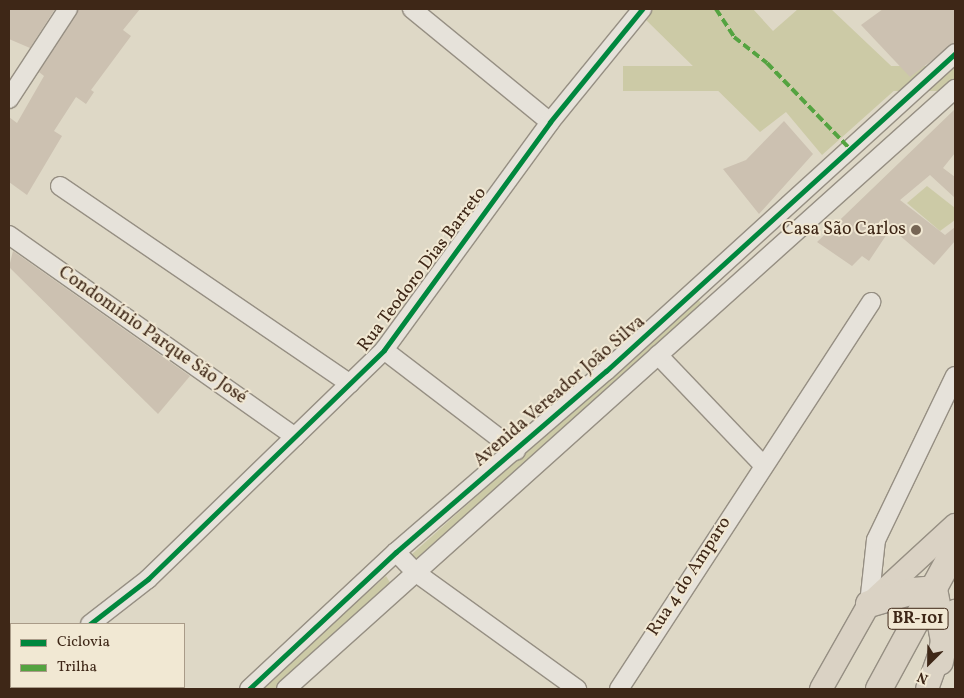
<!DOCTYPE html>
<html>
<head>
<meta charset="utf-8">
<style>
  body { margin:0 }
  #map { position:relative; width:964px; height:698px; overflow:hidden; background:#ded8c6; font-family:Vollkorn,serif }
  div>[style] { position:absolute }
  .green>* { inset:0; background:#cccaa6; transform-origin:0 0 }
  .building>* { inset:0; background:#ccc1b1 }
  .roads { filter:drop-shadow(1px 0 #968f83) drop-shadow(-1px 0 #968f83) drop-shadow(0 1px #968f83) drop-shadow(0 -1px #968f83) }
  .minor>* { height:18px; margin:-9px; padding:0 9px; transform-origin:9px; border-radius:9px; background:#e6e2da }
  .major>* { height:22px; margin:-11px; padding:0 11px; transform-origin:11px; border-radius:11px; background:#dad2c4 }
  .highway>* { height:26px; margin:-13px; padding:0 13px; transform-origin:13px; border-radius:13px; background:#dad2c4 }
  .quiet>* { height:4px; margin-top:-2px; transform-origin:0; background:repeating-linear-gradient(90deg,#54a340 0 8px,transparent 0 12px) }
  .cycleway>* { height:5px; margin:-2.5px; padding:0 2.5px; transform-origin:2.5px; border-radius:2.5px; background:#00873e }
  .dots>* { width:14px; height:14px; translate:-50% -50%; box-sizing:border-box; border:2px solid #f1e8d3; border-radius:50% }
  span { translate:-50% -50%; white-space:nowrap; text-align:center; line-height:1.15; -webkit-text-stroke:4px #f1e8d3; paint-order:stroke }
  .shield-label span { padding:1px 4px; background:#f1e8d3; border:1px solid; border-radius:4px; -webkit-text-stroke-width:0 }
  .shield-label { font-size:16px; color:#3e2717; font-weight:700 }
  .poi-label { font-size:18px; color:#3e2717 }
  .right { translate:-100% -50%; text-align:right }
  .street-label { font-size:18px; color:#3e2717 }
  .frame { position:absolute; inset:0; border:10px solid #3e2717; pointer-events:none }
  .legend { position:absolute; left:10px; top:623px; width:175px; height:65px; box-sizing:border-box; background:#f1e8d3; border:1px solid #a99b88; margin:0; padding:6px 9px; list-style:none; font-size:15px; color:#3e2717 }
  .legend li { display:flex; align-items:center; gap:10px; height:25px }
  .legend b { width:25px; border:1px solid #a99b88 }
  .north { position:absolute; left:904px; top:638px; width:50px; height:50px; -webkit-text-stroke:4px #f1e8d3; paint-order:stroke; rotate:203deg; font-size:14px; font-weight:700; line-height:20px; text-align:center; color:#3e2717 }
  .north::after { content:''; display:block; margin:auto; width:18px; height:22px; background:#3e2717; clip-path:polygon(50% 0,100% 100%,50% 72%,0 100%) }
</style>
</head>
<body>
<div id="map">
  <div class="green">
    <div style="clip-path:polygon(653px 9px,753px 9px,773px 31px,798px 9px,831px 9px,906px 80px,822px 155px,786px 112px,760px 132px,644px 18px)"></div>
    <div style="left:955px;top:66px;width:25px;height:332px;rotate:90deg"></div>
    <div style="clip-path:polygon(927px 186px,955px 208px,955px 220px,940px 231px,907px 203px)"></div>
    <div style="clip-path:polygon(697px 298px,708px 312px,409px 577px,401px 564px)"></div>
    <div style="clip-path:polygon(386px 576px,394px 589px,282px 689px,257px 689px)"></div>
  </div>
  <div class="building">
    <div style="clip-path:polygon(9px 9px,55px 9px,30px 48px,9px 39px)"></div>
    <div style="clip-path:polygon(78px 9px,140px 9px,123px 30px,131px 36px,91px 90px,94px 92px,86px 104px,76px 97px,54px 131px,62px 136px,27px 195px,9px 182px,9px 117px,17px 123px,44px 76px,39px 72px)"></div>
    <div style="clip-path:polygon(883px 9px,955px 9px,955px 43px,910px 77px,861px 25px)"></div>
    <div style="clip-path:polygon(955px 109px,955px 153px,943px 168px,955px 177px,955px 198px,930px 175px,900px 200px,945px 235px,955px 227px,955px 241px,934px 265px,891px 228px,869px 261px,862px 256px,852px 266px,817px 242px)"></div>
    <div style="clip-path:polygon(784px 121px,813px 154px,759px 214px,723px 169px,746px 160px)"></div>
    <div style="clip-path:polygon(13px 251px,190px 376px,158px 414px,9px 267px)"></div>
  </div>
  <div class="roads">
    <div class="minor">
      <div style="left:412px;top:9px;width:178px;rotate:39.3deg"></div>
      <div style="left:9px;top:99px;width:108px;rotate:-56.8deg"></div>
      <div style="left:60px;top:186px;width:351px;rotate:34.3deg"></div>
      <div style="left:9px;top:235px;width:350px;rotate:35.2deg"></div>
      <div style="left:384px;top:350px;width:166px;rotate:37.4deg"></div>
      <div style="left:658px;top:355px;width:153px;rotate:46.3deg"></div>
      <div style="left:396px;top:552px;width:28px;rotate:46deg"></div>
      <div style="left:415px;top:572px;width:200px;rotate:35.8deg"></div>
      <div style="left:869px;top:604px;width:64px;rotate:-83.8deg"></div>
      <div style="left:876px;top:540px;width:182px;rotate:-64.3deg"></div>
      <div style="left:90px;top:624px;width:73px;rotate:-37.8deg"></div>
      <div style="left:148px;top:579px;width:329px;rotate:-44.1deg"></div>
      <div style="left:384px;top:350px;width:282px;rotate:-53.9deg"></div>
      <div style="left:550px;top:122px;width:146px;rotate:-50.8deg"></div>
      <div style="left:9px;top:671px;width:2px;rotate:-27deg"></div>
      <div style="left:249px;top:689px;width:201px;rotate:-43deg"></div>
      <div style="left:396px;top:552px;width:277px;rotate:-40.8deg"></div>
      <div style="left:606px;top:371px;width:472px;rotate:-42.3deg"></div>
      <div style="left:286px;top:689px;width:899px;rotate:-41.89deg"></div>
      <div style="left:619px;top:689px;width:462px;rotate:-56.9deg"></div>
    </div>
    <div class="major">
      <div style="left:821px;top:689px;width:98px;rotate:-60.5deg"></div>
      <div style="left:869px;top:604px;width:117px;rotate:-42.6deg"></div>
      <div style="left:927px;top:689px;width:83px;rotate:-70.3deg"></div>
    </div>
    <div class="highway">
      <div style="left:869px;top:604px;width:46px;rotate:-16.5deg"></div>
      <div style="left:913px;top:591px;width:21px;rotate:-5deg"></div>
      <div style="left:934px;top:589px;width:53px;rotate:79.1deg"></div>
      <div style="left:944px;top:641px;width:21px;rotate:101deg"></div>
      <div style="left:879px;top:689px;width:159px;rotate:-61.5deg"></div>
    </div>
  </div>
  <div class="quiet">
    <div style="left:716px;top:9px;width:33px;rotate:57deg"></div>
    <div style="left:734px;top:37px;width:42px;rotate:38.2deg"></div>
    <div style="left:767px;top:63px;width:118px;rotate:46deg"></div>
  </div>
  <div class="cycleway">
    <div style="left:90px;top:624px;width:73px;rotate:-37.8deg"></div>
    <div style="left:148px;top:579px;width:329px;rotate:-44.1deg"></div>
    <div style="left:384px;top:350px;width:282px;rotate:-53.9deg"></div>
    <div style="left:550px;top:122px;width:146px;rotate:-50.8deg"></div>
    <div style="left:249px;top:689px;width:201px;rotate:-43deg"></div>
    <div style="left:396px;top:552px;width:277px;rotate:-40.8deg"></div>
    <div style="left:606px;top:371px;width:472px;rotate:-42.3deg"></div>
  </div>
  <div class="dots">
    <div style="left:916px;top:230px;background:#766554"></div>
  </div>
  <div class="shield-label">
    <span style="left:918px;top:619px">BR-101</span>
  </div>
  <div class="poi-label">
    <span class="right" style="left:906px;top:230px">Casa São Carlos</span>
  </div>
  <div class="street-label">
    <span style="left:423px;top:270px;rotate:-53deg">Rua Teodoro Dias Barreto</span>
    <span style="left:152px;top:336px;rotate:35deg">Condomínio Parque São José</span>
    <span style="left:560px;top:392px;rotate:-41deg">Avenida Vereador João Silva</span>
    <span style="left:690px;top:577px;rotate:-57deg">Rua 4 do Amparo</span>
  </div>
  <div class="frame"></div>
  <ul class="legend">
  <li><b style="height:6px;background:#00873e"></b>Ciclovia</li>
  <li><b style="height:6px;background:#54a340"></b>Trilha</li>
  </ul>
  <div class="north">N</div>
</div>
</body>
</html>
